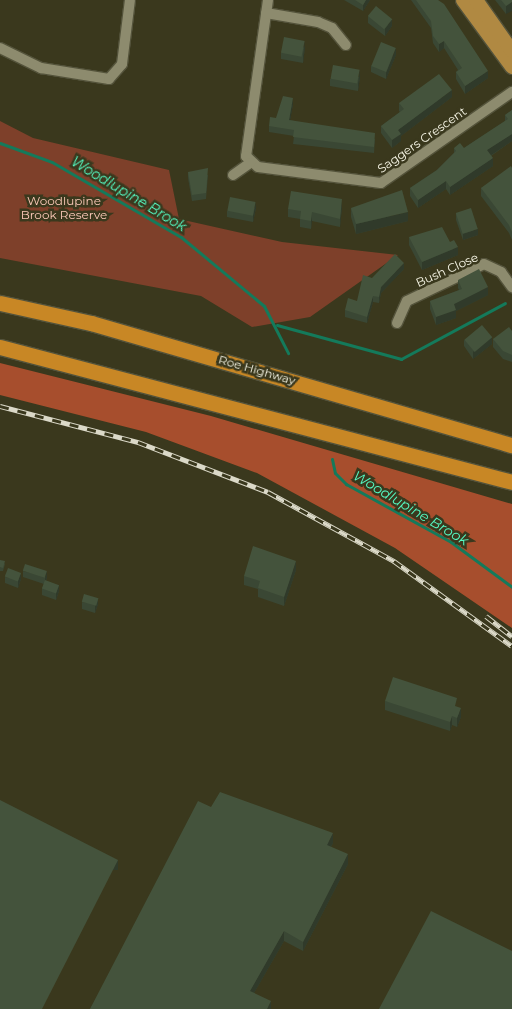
<!DOCTYPE html>
<html>
<head>
<meta charset="utf-8">
<style>
  body { margin:0 }
  #map { position:relative; width:512px; height:1009px; overflow:hidden; background:#3a381d; font-family:Montserrat,sans-serif }
  div>[style] { position:absolute }
  .green>* { inset:0; background:#7e402a }
  .forest>* { inset:0; background:#a74e2d }
  .stream>* { height:3px; margin:-1.5px; padding:0 1.5px; transform-origin:1.5px; border-radius:1.5px; background:#147a5b }
  .roads { filter:drop-shadow(1px 0 #54533b) drop-shadow(-1px 0 #54533b) drop-shadow(0 1px #54533b) drop-shadow(0 -1px #54533b) }
  .minor>* { height:10px; margin:-5px; padding:0 5px; transform-origin:5px; border-radius:5px; background:#8d8b6e }
  .major>* { height:14px; margin:-7px; padding:0 7px; transform-origin:7px; border-radius:7px; background:#b08942 }
  .highway>* { height:15px; margin:-7.5px; padding:0 7.5px; transform-origin:7.5px; border-radius:7.5px; background:#c88725 }
  .rail>* { height:5px; margin-top:-2.5px; transform-origin:0; background:repeating-linear-gradient(90deg,#3a381d 0 9px,#dbd9c8 0 18px); box-sizing:border-box; border-block:1px solid #dbd9c8 }
  .wall>* { inset:0; background:#3a4734 }
  .shaded-wall>* { inset:0; background:#303a2a; transform-origin:0 0 }
  .building>* { inset:0; background:#44533c; transform-origin:0 0 }
  span { translate:-50% -50%; white-space:nowrap; text-align:center; line-height:1.15; -webkit-text-stroke:5px #3a381d; paint-order:stroke }
  .street-label { font-size:12px; color:#f7f6e6 }
  .park-label { font-size:12px; color:#fdcab9 }
  .water-label { font-size:14px; color:#55f9c2; font-style:italic }
</style>
</head>
<body>
<div id="map">
  <div class="green">
    <div style="clip-path:polygon(0 121px,33px 138px,169px 170px,179px 219px,282px 242px,398px 255px,310px 317px,252px 327px,201px 296px,0 258px)"></div>
  </div>
  <div class="forest">
    <div style="clip-path:polygon(0 363px,211px 416px,512px 504px,512px 628px,395px 548px,257px 473px,146px 432px,0 395px)"></div>
  </div>
  <div class="stream">
    <div style="left:0;top:143px;width:55px;rotate:20.1deg"></div>
    <div style="left:52px;top:162px;width:149px;rotate:30.2deg"></div>
    <div style="left:181px;top:237px;width:108px;rotate:39.7deg"></div>
    <div style="left:264px;top:306px;width:53px;rotate:62.9deg"></div>
    <div style="left:277px;top:325px;width:129px;rotate:15.3deg"></div>
    <div style="left:401px;top:359px;width:118px;rotate:-28.3deg"></div>
    <div style="left:332px;top:459px;width:14px;rotate:78deg"></div>
    <div style="left:335px;top:473px;width:16px;rotate:45deg"></div>
    <div style="left:346px;top:484px;width:120px;rotate:28.9deg"></div>
    <div style="left:451px;top:542px;width:76px;rotate:36.4deg"></div>
  </div>
  <div class="roads">
    <div class="minor">
      <div style="left:268px;top:0;width:158px;rotate:98deg"></div>
      <div style="left:246px;top:156px;width:16px;rotate:43deg"></div>
      <div style="left:258px;top:167px;width:124px;rotate:7.4deg"></div>
      <div style="left:381px;top:183px;width:160px;rotate:-34.8deg"></div>
      <div style="left:266px;top:13px;width:53px;rotate:9.8deg"></div>
      <div style="left:318px;top:22px;width:15px;rotate:23deg"></div>
      <div style="left:332px;top:28px;width:22px;rotate:51deg"></div>
      <div style="left:0;top:48px;width:46px;rotate:26deg"></div>
      <div style="left:41px;top:68px;width:69px;rotate:9.2deg"></div>
      <div style="left:109px;top:79px;width:20px;rotate:-49deg"></div>
      <div style="left:122px;top:64px;width:64px;rotate:-82.9deg"></div>
      <div style="left:233px;top:175px;width:21px;rotate:-35deg"></div>
      <div style="left:397px;top:323px;width:24px;rotate:-66deg"></div>
      <div style="left:407px;top:301px;width:85px;rotate:-25.7deg"></div>
      <div style="left:484px;top:264px;width:19px;rotate:25deg"></div>
      <div style="left:501px;top:272px;width:19px;rotate:54deg"></div>
    </div>
    <div class="major">
      <div style="left:463px;top:0;width:83px;rotate:53.8deg"></div>
      <div style="left:476px;top:0;width:62px;rotate:54.8deg"></div>
    </div>
    <div class="highway">
      <div style="left:0;top:303px;width:93px;rotate:12.4deg"></div>
      <div style="left:91px;top:323px;width:438px;rotate:16.2deg"></div>
      <div style="left:0;top:347px;width:529px;rotate:14.77deg"></div>
    </div>
  </div>
  <div class="rail">
    <div style="left:0;top:406px;width:143px;rotate:14.6deg"></div>
    <div style="left:138px;top:442px;width:139px;rotate:21deg"></div>
    <div style="left:268px;top:492px;width:144px;rotate:28.7deg"></div>
    <div style="left:394px;top:561px;width:145px;rotate:35.8deg"></div>
    <div style="left:486px;top:616px;width:33px;rotate:38deg"></div>
  </div>
  <div class="wall">
    <div style="clip-path:polygon(344px 0,370px 0,363px 11px)"></div>
    <div style="clip-path:polygon(411px 0,438px 0,488px 78px,465px 94px,456px 79px,456px 72px,458px 70px,444px 48px,439px 52px,433px 43px,431px 28px)"></div>
    <div style="clip-path:polygon(495px 0,512px 0,506px 14px)"></div>
    <div style="clip-path:polygon(368px 16px,392px 26px,385px 36px,368px 23px)"></div>
    <div style="clip-path:polygon(305px 47px,303px 63px,281px 59px,281px 53px)"></div>
    <div style="clip-path:polygon(396px 55px,386px 79px,371px 72px,371px 66px)"></div>
    <div style="clip-path:polygon(360px 77px,358px 91px,330px 86px,330px 79px)"></div>
    <div style="clip-path:polygon(452px 97px,401px 136px,401px 141px,392px 148px,381px 133px,381px 126px,400px 112px,399px 111px,399px 103px)"></div>
    <div style="clip-path:polygon(293px 104px,290px 120px,375px 139px,374px 153px,293px 144px,294px 136px,269px 132px,269px 126px,276px 118px)"></div>
    <div style="clip-path:polygon(512px 110px,512px 141px,491px 156px,493px 166px,450px 195px,446px 189px,418px 208px,410px 196px,410px 188px,437px 170px,454px 153px,454px 148px,464px 148px,505px 121px,505px 115px)"></div>
    <div style="clip-path:polygon(512px 168px,512px 240px,509px 233px,481px 196px,481px 188px)"></div>
    <div style="clip-path:polygon(188px 172px,208px 175px,206px 199px,192px 201px,188px 178px)"></div>
    <div style="clip-path:polygon(342px 207px,340px 227px,312px 221px,311px 229px,300px 227px,300px 219px,288px 217px,288px 209px)"></div>
    <div style="clip-path:polygon(256px 208px,253px 222px,227px 217px,227px 211px)"></div>
    <div style="clip-path:polygon(351px 208px,408px 221px,356px 234px,351px 217px)"></div>
    <div style="clip-path:polygon(456px 213px,478px 235px,463px 240px,456px 220px)"></div>
    <div style="clip-path:polygon(409px 237px,450px 242px,458px 255px,422px 270px,409px 245px)"></div>
    <div style="clip-path:polygon(404px 269px,381px 293px,379px 303px,373px 302px,367px 323px,345px 317px,345px 310px,357px 301px,372px 278px)"></div>
    <div style="clip-path:polygon(458px 280px,488px 295px,456px 311px,456px 318px,436px 325px,430px 309px,430px 301px,459px 290px,458px 288px)"></div>
    <div style="clip-path:polygon(512px 331px,512px 362px,503px 359px,493px 347px,493px 339px)"></div>
    <div style="clip-path:polygon(464px 340px,492px 344px,473px 359px,464px 346px)"></div>
    <div style="clip-path:polygon(0 560px,5px 564px,3px 571px,0 571px)"></div>
    <div style="clip-path:polygon(296px 570px,284px 606px,258px 597px,258px 589px,244px 585px,244px 576px)"></div>
    <div style="clip-path:polygon(23px 571px,47px 577px,46px 581px,59px 591px,56px 600px,42px 595px,42px 589px,44px 584px,23px 577px)"></div>
    <div style="clip-path:polygon(5px 577px,21px 579px,18px 588px,5px 583px)"></div>
    <div style="clip-path:polygon(82px 602px,98px 604px,95px 613px,82px 609px)"></div>
    <div style="clip-path:polygon(385px 701px,457px 707px,461px 717px,457px 727px,452px 725px,450px 731px,385px 710px)"></div>
    <div style="clip-path:polygon(211px 807px,333px 843px,331px 847px,348px 864px,303px 951px,284px 941px,254px 993px,271px 1009px,90px 1009px)"></div>
  </div>
  <div class="shaded-wall">
    <div style="clip-path:polygon(366px 0,370px 0,363px 11px,363px 5px)"></div>
    <div style="clip-path:polygon(512px 2px,512px 11px,506px 14px,506px 6px)"></div>
    <div style="clip-path:polygon(392px 19px,392px 26px,385px 36px,385px 29px)"></div>
    <div style="clip-path:polygon(305px 41px,305px 47px,303px 63px,303px 57px)"></div>
    <div style="clip-path:polygon(444px 41px,444px 48px,439px 52px,439px 44px)"></div>
    <div style="clip-path:polygon(396px 48px,396px 55px,386px 79px,386px 73px)"></div>
    <div style="clip-path:polygon(360px 70px,360px 77px,358px 91px,358px 84px)"></div>
    <div style="clip-path:polygon(488px 71px,488px 78px,465px 94px,465px 86px)"></div>
    <div style="clip-path:polygon(452px 90px,452px 97px,401px 136px,401px 141px,392px 148px,392px 140px,398px 130px)"></div>
    <div style="clip-path:polygon(293px 98px,293px 104px,289px 127px,289px 120px)"></div>
    <div style="clip-path:polygon(512px 134px,512px 141px,487px 158px,487px 150px)"></div>
    <div style="clip-path:polygon(493px 158px,493px 166px,450px 195px,450px 187px)"></div>
    <div style="clip-path:polygon(446px 181px,446px 189px,418px 208px,418px 200px)"></div>
    <div style="clip-path:polygon(342px 199px,342px 207px,340px 227px,340px 219px)"></div>
    <div style="clip-path:polygon(256px 202px,256px 208px,253px 222px,253px 216px)"></div>
    <div style="clip-path:polygon(312px 212px,312px 221px,311px 229px,311px 221px)"></div>
    <div style="clip-path:polygon(408px 212px,408px 221px,356px 234px,356px 224px)"></div>
    <div style="clip-path:polygon(478px 229px,478px 235px,463px 240px,463px 234px)"></div>
    <div style="clip-path:polygon(458px 247px,458px 255px,422px 270px,422px 262px)"></div>
    <div style="clip-path:polygon(404px 263px,404px 269px,381px 293px,379px 303px,379px 297px,381px 287px)"></div>
    <div style="clip-path:polygon(488px 287px,488px 295px,456px 311px,456px 318px,436px 325px,436px 317px,454px 304px)"></div>
    <div style="clip-path:polygon(373px 296px,373px 302px,367px 323px,367px 317px)"></div>
    <div style="clip-path:polygon(492px 337px,492px 344px,473px 359px,473px 352px)"></div>
    <div style="clip-path:polygon(296px 561px,296px 570px,284px 606px,284px 597px)"></div>
    <div style="clip-path:polygon(47px 571px,47px 577px,45px 585px,45px 578px)"></div>
    <div style="clip-path:polygon(21px 573px,21px 579px,18px 588px,18px 581px)"></div>
    <div style="clip-path:polygon(59px 585px,59px 591px,56px 600px,56px 593px)"></div>
    <div style="clip-path:polygon(98px 598px,98px 604px,95px 613px,95px 606px)"></div>
    <div style="clip-path:polygon(461px 708px,461px 717px,457px 727px,457px 718px)"></div>
    <div style="clip-path:polygon(452px 716px,452px 725px,450px 731px,450px 722px)"></div>
    <div style="clip-path:polygon(333px 833px,333px 843px,327px 854px,327px 845px)"></div>
    <div style="clip-path:polygon(348px 854px,348px 864px,303px 951px,303px 942px)"></div>
    <div style="left:118px;top:860px;width:10px;height:167px;rotate:90deg"></div>
    <div style="clip-path:polygon(284px 931px,284px 941px,250px 1000px,250px 991px)"></div>
    <div style="clip-path:polygon(271px 1001px,271px 1009px,267px 1009px)"></div>
  </div>
  <div class="building">
    <div style="clip-path:polygon(355px 0,366px 0,363px 5px)"></div>
    <div style="clip-path:polygon(416px 0,438px 0,444px 4px,488px 71px,465px 86px,456px 72px,462px 68px,444px 41px,439px 44px,433px 36px,431px 21px)"></div>
    <div style="clip-path:polygon(501px 0,512px 0,512px 2px,506px 6px)"></div>
    <div style="left:376px;top:6px;width:21px;height:13px;rotate:39deg"></div>
    <div style="left:284px;top:37px;width:21px;height:16px;rotate:11deg"></div>
    <div style="left:381px;top:42px;width:16px;height:26px;rotate:22deg"></div>
    <div style="left:333px;top:65px;width:27px;height:14px;rotate:10deg"></div>
    <div style="clip-path:polygon(439px 74px,452px 90px,398px 130px,401px 134px,392px 140px,381px 126px,404px 109px,399px 103px)"></div>
    <div style="clip-path:polygon(283px 96px,293px 98px,289px 120px,375px 133px,374px 147px,293px 137px,294px 130px,269px 126px,270px 117px,276px 118px)"></div>
    <div style="clip-path:polygon(512px 110px,512px 134px,487px 150px,493px 158px,450px 187px,446px 181px,418px 200px,410px 188px,437px 170px,456px 151px,454px 148px,460px 143px,464px 148px,479px 138px,508px 119px,505px 115px)"></div>
    <div style="clip-path:polygon(511px 166px,512px 168px,512px 232px,509px 225px,481px 188px)"></div>
    <div style="clip-path:polygon(208px 168px,206px 193px,192px 195px,188px 172px)"></div>
    <div style="clip-path:polygon(402px 190px,408px 212px,356px 224px,351px 208px)"></div>
    <div style="clip-path:polygon(291px 191px,342px 199px,340px 219px,312px 212px,311px 221px,300px 219px,301px 211px,288px 209px)"></div>
    <div style="left:230px;top:197px;width:26px;height:14px;rotate:11deg"></div>
    <div style="left:471px;top:208px;width:22px;height:16px;rotate:72deg"></div>
    <div style="clip-path:polygon(442px 227px,450px 242px,454px 240px,458px 247px,422px 262px,409px 237px)"></div>
    <div style="clip-path:polygon(395px 254px,404px 263px,381px 287px,379px 297px,373px 296px,367px 317px,345px 310px,348px 298px,357px 301px,363px 275px,372px 278px)"></div>
    <div style="clip-path:polygon(479px 269px,488px 287px,454px 304px,456px 310px,436px 317px,430px 301px,462px 289px,458px 280px)"></div>
    <div style="left:482px;top:325px;width:16px;height:23px;rotate:50deg"></div>
    <div style="clip-path:polygon(509px 327px,512px 331px,512px 355px,503px 351px,493px 339px)"></div>
    <div style="clip-path:polygon(253px 546px,296px 561px,284px 597px,258px 588px,260px 581px,244px 576px)"></div>
    <div style="clip-path:polygon(0 560px,5px 561px,3px 568px,0 567px)"></div>
    <div style="left:25px;top:564px;width:23px;height:7px;rotate:18deg"></div>
    <div style="left:8px;top:568px;width:14px;height:9px;rotate:21deg"></div>
    <div style="left:45px;top:580px;width:15px;height:9px;rotate:20deg"></div>
    <div style="left:84px;top:594px;width:15px;height:8px;rotate:16deg"></div>
    <div style="clip-path:polygon(393px 677px,457px 698px,455px 706px,461px 708px,457px 718px,452px 716px,450px 722px,385px 701px)"></div>
    <div style="clip-path:polygon(220px 792px,333px 833px,327px 845px,348px 854px,303px 942px,284px 931px,250px 991px,271px 1001px,267px 1009px,90px 1009px,198px 801px,211px 807px)"></div>
    <div style="clip-path:polygon(0 800px,118px 860px,42px 1009px,0 1009px)"></div>
    <div style="clip-path:polygon(431px 911px,512px 951px,512px 1009px,379px 1009px)"></div>
  </div>
  <div class="street-label">
    <span style="left:422px;top:140px;rotate:-35deg">Saggers Crescent</span>
    <span style="left:447px;top:270px;rotate:-24deg">Bush Close</span>
    <span style="left:257px;top:370px;rotate:16deg">Roe Highway</span>
  </div>
  <div class="park-label">
    <span style="left:64px;top:208px">Woodlupine<br>Brook Reserve</span>
  </div>
  <div class="water-label">
    <span style="left:129px;top:194px;rotate:31deg">Woodlupine Brook</span>
    <span style="left:411px;top:508px;rotate:31deg">Woodlupine Brook</span>
  </div>
</div>
</body>
</html>
